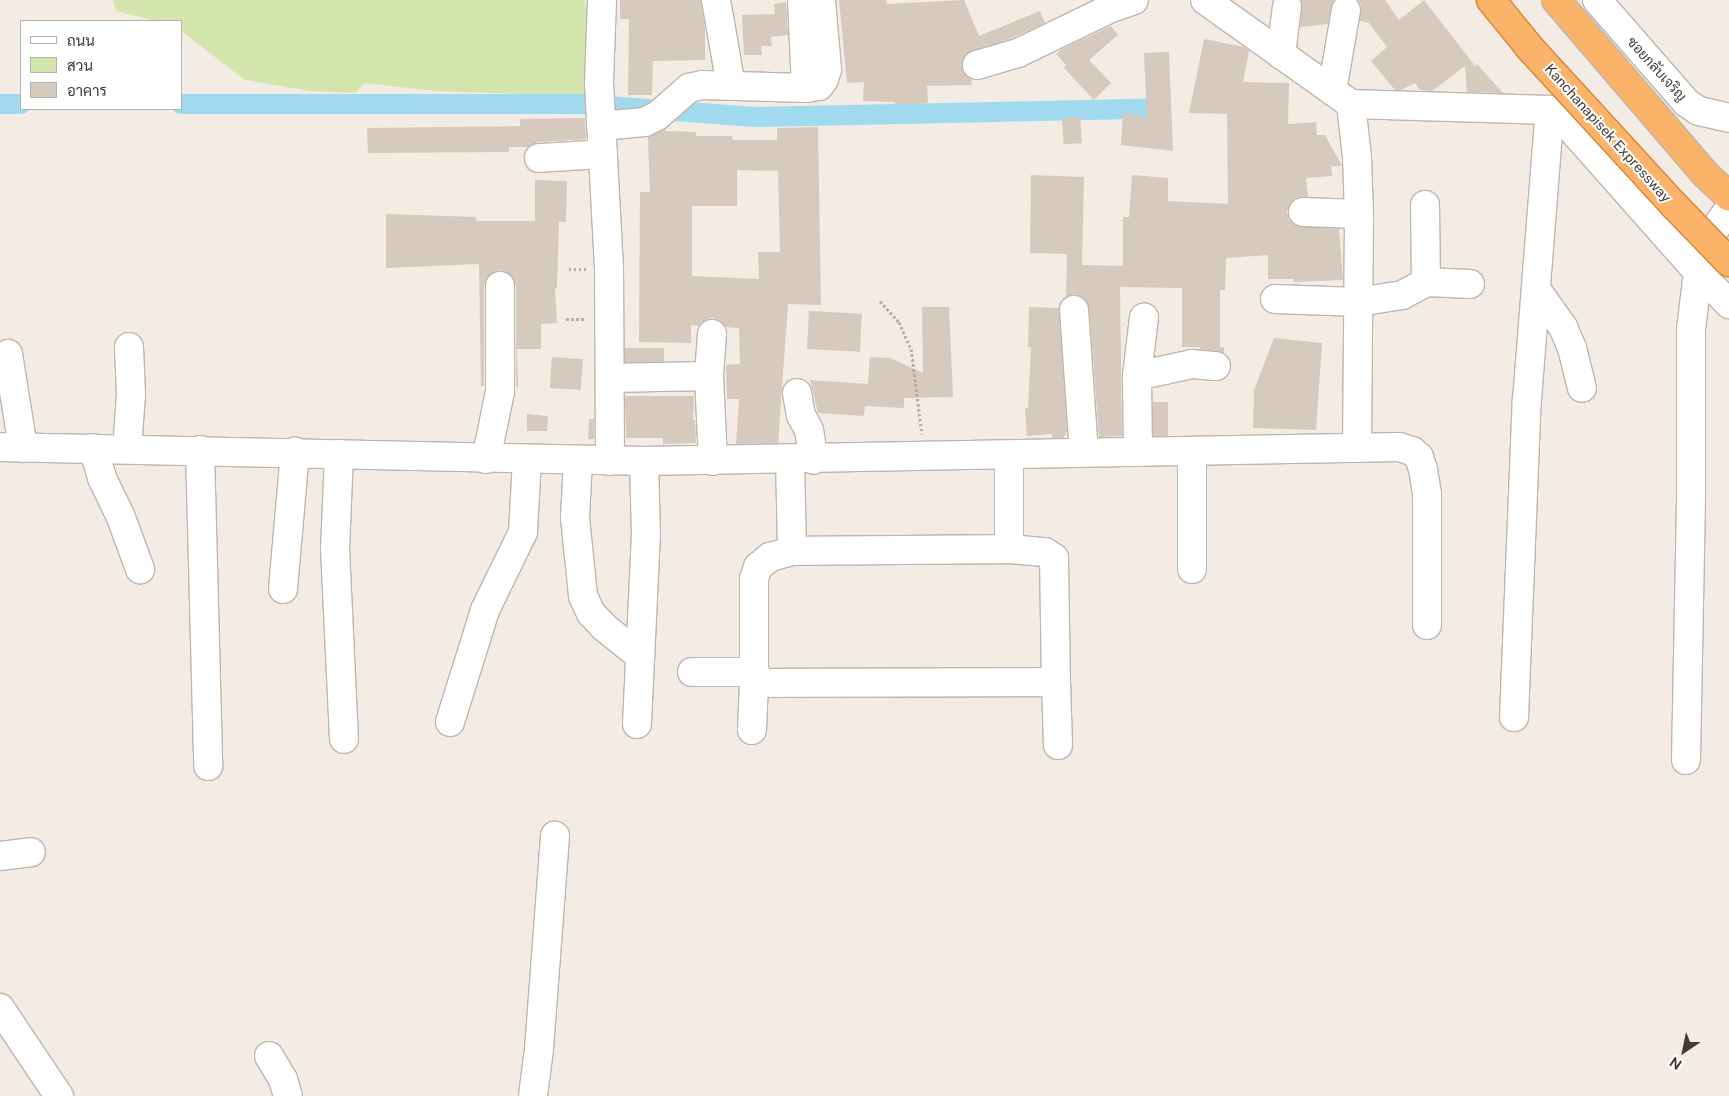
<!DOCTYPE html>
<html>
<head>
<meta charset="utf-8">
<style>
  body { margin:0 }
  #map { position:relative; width:1729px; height:1096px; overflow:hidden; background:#f2ece4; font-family:"Public Sans",Sarabun,sans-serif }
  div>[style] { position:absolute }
  .green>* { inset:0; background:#d4e5ae }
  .canal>* { height:20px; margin:-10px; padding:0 10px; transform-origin:10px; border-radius:10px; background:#a1daee }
  .building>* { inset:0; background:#d6c9bd; transform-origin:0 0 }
  .path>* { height:3px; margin-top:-1.5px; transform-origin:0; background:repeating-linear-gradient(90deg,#beac99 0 2.5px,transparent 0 5px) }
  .roads { filter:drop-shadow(1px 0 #c0b5aa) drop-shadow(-1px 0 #c0b5aa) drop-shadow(0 1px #c0b5aa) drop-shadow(0 -1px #c0b5aa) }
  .minor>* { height:28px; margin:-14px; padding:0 14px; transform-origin:14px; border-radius:14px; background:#fff }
  .highway>* { height:28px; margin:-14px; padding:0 14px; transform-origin:14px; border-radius:14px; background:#fab368 }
  .bridges { filter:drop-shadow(1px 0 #d88638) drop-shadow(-1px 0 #d88638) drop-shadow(0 1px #d88638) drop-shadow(0 -1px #d88638) }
  .highway-bridge>* { height:28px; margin:-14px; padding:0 14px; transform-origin:14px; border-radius:14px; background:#fab368 }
  span { translate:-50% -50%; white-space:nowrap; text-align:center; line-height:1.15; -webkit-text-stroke:4px #fff; paint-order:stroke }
  .street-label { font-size:14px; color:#443b34 }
  .legend { position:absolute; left:20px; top:20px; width:162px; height:90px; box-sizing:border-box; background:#fff; border:1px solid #b4b1ae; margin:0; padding:6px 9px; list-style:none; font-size:15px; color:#443b34 }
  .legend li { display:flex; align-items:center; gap:10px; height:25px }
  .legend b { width:25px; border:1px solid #b4b1ae }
  .north { position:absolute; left:1659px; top:1026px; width:50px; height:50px; -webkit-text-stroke:4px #fff; paint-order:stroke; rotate:214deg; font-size:14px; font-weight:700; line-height:20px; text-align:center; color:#443b34 }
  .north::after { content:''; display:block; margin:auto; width:18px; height:22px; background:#443b34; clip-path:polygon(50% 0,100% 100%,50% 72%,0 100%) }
</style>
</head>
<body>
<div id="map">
  <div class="green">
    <div style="clip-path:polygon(113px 0,585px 0,590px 96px,433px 91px,365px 83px,355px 93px,310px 91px,245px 80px,181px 31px,181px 21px,156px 21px,116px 11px)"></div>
  </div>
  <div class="canal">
    <div style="left:0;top:104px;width:21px"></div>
    <div style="left:181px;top:104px;width:398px"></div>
    <div style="left:579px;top:104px;width:177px;rotate:4.2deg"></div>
    <div style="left:756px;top:117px;width:389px;rotate:-1.2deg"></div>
  </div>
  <div class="building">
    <div style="clip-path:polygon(620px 0,701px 0,705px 29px,705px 60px,653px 61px,652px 95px,628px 95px,629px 19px,620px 19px)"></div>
    <div style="clip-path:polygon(839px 0,886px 0,887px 4px,964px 0,979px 36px,1040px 11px,1045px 23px,1012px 38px,966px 54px,962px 61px,962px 69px,966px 76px,971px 79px,972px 85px,927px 86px,928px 103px,896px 105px,895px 102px,863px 101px,864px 82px,847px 83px)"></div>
    <div style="clip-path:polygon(1301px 0,1334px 0,1328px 24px,1300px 27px)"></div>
    <div style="clip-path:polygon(1358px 0,1385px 0,1399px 20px,1424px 0,1475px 66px,1477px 64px,1503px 93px,1467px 92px,1465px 66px,1432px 91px,1420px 90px,1415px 83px,1401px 90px,1395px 90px,1371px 61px,1387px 47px,1369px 23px,1360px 21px,1361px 5px)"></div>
    <div style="clip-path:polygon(786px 2px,788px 35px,771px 37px,772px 46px,761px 46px,762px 55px,744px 55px,742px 15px,775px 14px,774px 4px)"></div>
    <div style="clip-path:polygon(1111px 26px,1118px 35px,1089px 60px,1111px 83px,1094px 100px,1064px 68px,1066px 65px,1056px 54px,1062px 49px)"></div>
    <div style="clip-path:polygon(1204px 39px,1244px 47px,1249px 51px,1243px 82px,1289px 83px,1288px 124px,1316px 122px,1317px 135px,1325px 135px,1342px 166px,1331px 166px,1332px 176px,1306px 178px,1308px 197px,1295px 198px,1290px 204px,1287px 212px,1289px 220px,1295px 225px,1339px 229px,1343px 280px,1294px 282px,1294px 279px,1268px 279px,1268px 255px,1226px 258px,1225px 290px,1220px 290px,1220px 347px,1224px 347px,1224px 353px,1200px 349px,1200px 347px,1182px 347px,1182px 288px,1120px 287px,1122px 436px,1099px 437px,1089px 308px,1087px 302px,1081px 296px,1073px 294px,1066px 297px,1067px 254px,1030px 253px,1031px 175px,1084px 177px,1082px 265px,1123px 266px,1123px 217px,1129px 217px,1132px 175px,1168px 178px,1168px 201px,1228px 204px,1227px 114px,1189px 113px)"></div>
    <div style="clip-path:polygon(1169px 52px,1173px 151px,1121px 145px,1123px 113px,1142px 115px,1147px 120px,1144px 53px)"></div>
    <div style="left:1080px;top:117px;width:26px;height:18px;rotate:86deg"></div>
    <div style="clip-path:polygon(585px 118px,586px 139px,538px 142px,528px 147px,509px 147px,509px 152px,368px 153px,367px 128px,520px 126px,520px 119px)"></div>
    <div style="clip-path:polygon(evenodd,818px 127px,821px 305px,788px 304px,778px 443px,736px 444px,739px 399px,727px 399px,726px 365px,740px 364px,739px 328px,726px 327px,720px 321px,713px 318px,705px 320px,699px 326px,691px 325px,691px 343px,639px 342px,640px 192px,650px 192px,648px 137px,665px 129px,665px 131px,696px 132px,696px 136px,732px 136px,733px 140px,777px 140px,777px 128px,818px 127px,737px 170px,778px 171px,780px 252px,758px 252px,759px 279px,692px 276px,692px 206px,737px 206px,737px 170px)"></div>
    <div style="clip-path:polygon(535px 180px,567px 181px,566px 222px,559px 222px,557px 288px,555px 288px,557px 323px,541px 324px,541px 349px,517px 349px,518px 387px,516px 387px,516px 286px,513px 278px,507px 272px,500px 270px,492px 273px,486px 279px,484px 286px,484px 386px,481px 386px,479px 264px,386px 268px,386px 214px,476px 217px,476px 221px,535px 221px)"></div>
    <div style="clip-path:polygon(922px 307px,949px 307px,953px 397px,904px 398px,904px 408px,865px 406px,864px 416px,818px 413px,810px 380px,868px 384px,870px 357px,890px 358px,923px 373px)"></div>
    <div style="clip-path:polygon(1029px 307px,1059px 308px,1067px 430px,1064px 438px,1052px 438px,1052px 434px,1027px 436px,1025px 408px,1028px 408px,1031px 347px,1028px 347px)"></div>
    <div style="left:809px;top:311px;width:53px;height:38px;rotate:3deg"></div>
    <div style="clip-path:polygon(1274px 338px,1322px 343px,1316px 430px,1253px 428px,1254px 390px)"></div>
    <div style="left:625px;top:348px;width:39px;height:14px"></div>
    <div style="left:552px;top:357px;width:31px;height:31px;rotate:4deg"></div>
    <div style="clip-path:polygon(625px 396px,694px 396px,693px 420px,695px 420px,696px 443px,663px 444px,663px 438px,626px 438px)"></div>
    <div style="left:1153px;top:402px;width:15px;height:34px"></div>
    <div style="clip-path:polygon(527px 414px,548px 416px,547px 431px,527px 431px)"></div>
    <div style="clip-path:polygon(589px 419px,594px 419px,594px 439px,588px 439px)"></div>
  </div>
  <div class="path">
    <div style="left:569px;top:269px;width:17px"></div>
    <div style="left:880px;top:301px;width:28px;rotate:48deg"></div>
    <div style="left:899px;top:322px;width:30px;rotate:66deg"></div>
    <div style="left:911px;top:349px;width:86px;rotate:82.6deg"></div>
    <div style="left:566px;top:319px;width:20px"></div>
  </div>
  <div class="roads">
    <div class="minor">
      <div style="left:602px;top:0;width:83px;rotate:92.1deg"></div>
      <div style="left:599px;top:83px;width:186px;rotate:86.9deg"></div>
      <div style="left:609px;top:269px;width:192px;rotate:89.7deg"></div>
      <div style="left:716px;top:0;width:87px;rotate:80.1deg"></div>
      <div style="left:802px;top:0;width:88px;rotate:87.4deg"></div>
      <div style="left:1205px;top:0;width:179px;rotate:35.5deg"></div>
      <div style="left:1597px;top:0;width:137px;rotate:48.9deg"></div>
      <div style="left:1687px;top:103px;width:14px;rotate:34deg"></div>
      <div style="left:1699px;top:111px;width:31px;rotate:13deg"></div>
      <div style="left:1281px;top:55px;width:49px;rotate:-83deg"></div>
      <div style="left:977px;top:65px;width:43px;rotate:-16.3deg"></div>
      <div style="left:1018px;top:53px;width:103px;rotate:-25.8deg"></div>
      <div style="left:1111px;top:8px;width:24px;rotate:-19deg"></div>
      <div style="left:1332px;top:91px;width:82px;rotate:-80.2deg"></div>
      <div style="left:601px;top:126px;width:44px;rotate:-5.2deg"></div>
      <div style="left:645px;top:122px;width:13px;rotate:-27deg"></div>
      <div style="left:657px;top:116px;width:43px;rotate:-41.2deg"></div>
      <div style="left:689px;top:88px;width:13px;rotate:-13deg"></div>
      <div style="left:702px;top:85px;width:104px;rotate:1.7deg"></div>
      <div style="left:806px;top:88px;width:13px;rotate:-9deg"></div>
      <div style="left:819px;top:86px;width:9px;rotate:-54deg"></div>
      <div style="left:824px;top:79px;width:10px;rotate:-73deg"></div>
      <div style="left:827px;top:69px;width:69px;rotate:-95deg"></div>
      <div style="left:539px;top:158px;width:64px;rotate:-3.6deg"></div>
      <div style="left:1425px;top:205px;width:77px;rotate:89.3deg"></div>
      <div style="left:1303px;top:212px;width:56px;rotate:2deg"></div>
      <div style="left:1694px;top:259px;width:61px;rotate:-55deg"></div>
      <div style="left:1536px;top:289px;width:47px;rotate:54.6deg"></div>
      <div style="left:1563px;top:327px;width:23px;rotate:67deg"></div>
      <div style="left:1572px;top:348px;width:41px;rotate:76deg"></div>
      <div style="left:1275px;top:299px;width:83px;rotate:2.1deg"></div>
      <div style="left:1358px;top:302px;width:45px;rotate:-9deg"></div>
      <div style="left:1402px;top:295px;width:27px;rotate:-28deg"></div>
      <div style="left:1426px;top:282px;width:44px;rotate:2.6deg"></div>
      <div style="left:1074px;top:310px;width:143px;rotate:86deg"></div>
      <div style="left:712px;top:334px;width:42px;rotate:94.1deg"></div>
      <div style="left:709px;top:376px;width:85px;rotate:87.3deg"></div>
      <div style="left:8px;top:354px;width:95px;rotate:80.9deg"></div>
      <div style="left:1137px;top:376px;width:56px;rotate:-12.3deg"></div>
      <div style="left:1192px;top:364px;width:24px;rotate:5deg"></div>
      <div style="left:610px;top:378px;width:99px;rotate:-1.2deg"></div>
      <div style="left:797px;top:393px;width:22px;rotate:80deg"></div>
      <div style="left:801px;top:415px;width:17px;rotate:62deg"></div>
      <div style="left:809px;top:430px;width:30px;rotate:81deg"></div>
      <div style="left:0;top:447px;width:644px;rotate:1.25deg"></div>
      <div style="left:644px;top:461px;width:755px;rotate:-1.06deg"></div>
      <div style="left:1399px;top:447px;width:14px;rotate:17deg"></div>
      <div style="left:1412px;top:451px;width:9px;rotate:41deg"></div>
      <div style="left:1419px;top:457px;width:13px;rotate:72deg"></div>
      <div style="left:1423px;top:469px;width:25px;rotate:81deg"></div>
      <div style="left:1427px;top:494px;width:131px;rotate:90deg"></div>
      <div style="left:93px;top:448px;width:31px;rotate:73deg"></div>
      <div style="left:102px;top:478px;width:41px;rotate:64.1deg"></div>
      <div style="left:120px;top:515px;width:58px;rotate:69.7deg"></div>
      <div style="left:1357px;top:448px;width:234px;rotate:-89.5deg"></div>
      <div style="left:1359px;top:214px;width:57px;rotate:-92deg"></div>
      <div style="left:1357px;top:157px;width:53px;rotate:-96.5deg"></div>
      <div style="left:1351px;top:104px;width:199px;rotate:1.7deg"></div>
      <div style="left:1550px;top:110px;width:10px;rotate:29deg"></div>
      <div style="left:1559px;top:115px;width:210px;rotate:48.5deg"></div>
      <div style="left:1698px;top:272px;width:45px;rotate:45.9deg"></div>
      <div style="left:127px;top:449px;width:54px;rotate:-85.8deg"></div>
      <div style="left:131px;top:395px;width:48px;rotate:-92.4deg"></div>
      <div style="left:200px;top:450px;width:316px;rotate:88.5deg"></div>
      <div style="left:1138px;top:452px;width:76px;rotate:-90.8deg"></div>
      <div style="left:1137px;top:376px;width:59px;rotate:-83.2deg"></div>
      <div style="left:1192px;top:452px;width:117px;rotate:90deg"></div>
      <div style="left:339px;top:454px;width:94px;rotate:92.4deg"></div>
      <div style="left:335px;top:548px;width:191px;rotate:87.3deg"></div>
      <div style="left:486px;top:459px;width:68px;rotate:-78.2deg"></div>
      <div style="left:500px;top:392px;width:106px;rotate:-90deg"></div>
      <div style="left:790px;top:460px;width:91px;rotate:88.7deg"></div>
      <div style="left:578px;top:461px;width:57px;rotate:93deg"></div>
      <div style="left:575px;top:518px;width:78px;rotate:84.1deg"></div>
      <div style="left:583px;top:596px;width:19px;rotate:65deg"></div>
      <div style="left:591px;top:613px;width:19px;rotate:47deg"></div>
      <div style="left:604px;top:627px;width:46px;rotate:38.9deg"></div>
      <div style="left:1009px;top:549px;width:36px;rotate:5deg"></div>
      <div style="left:1045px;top:552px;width:11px;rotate:34deg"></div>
      <div style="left:1054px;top:558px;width:124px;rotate:89.1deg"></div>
      <div style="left:1056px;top:682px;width:302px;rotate:179.8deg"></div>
      <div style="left:754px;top:683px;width:104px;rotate:-90deg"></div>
      <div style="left:754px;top:579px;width:13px;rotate:-72deg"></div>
      <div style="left:758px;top:567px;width:16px;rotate:-40deg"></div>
      <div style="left:770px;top:557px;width:23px;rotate:-15deg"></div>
      <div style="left:792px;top:551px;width:217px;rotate:-0.5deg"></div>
      <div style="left:1009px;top:549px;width:94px;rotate:-90deg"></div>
      <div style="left:283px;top:589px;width:138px;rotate:-85deg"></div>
      <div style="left:692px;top:672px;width:63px"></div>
      <div style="left:1056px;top:682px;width:63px;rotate:88.2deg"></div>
      <div style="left:1514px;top:717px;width:317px;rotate:-87.7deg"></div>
      <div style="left:1527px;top:400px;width:291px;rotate:-85.5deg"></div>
      <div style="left:450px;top:722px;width:117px;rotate:-72.6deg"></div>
      <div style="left:485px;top:610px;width:87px;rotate:-64deg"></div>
      <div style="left:523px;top:532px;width:72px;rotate:-86.8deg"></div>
      <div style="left:637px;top:724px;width:188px;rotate:-87.3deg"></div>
      <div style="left:646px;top:536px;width:75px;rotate:-91.5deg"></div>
      <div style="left:752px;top:730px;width:47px;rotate:-87.6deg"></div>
      <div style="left:1686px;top:760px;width:262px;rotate:-88.9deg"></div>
      <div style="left:1691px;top:498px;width:169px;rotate:-90deg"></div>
      <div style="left:1691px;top:329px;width:57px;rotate:-83deg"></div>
      <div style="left:0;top:856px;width:31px;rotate:-7deg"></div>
      <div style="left:0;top:1008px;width:106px;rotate:56.2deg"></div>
      <div style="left:269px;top:1056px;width:27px;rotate:59deg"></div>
      <div style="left:283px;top:1079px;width:18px;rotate:74deg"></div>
      <div style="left:533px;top:1096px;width:47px;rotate:-82.7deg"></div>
      <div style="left:539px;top:1049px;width:214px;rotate:-85.7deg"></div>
    </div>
    <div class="highway">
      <div style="left:1556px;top:0;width:229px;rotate:49.4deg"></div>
      <div style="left:1705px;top:174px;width:33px;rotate:43deg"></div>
    </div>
  </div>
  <div class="bridges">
    <div class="highway-bridge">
      <div style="left:1491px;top:0;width:62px;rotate:50.9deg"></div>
      <div style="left:1530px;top:48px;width:214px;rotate:47.5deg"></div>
      <div style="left:1675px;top:206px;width:78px;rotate:46deg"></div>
    </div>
  </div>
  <div class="street-label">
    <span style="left:1657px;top:69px;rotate:48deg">ซอยกลับเจริญ</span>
    <span style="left:1608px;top:133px;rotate:48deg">Kanchanapisek Expressway</span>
  </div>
  <ul class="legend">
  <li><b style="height:6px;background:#fff"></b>ถนน</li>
  <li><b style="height:14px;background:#d4e5ae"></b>สวน</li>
  <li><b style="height:14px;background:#d6c9bd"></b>อาคาร</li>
  </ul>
  <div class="north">N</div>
</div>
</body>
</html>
